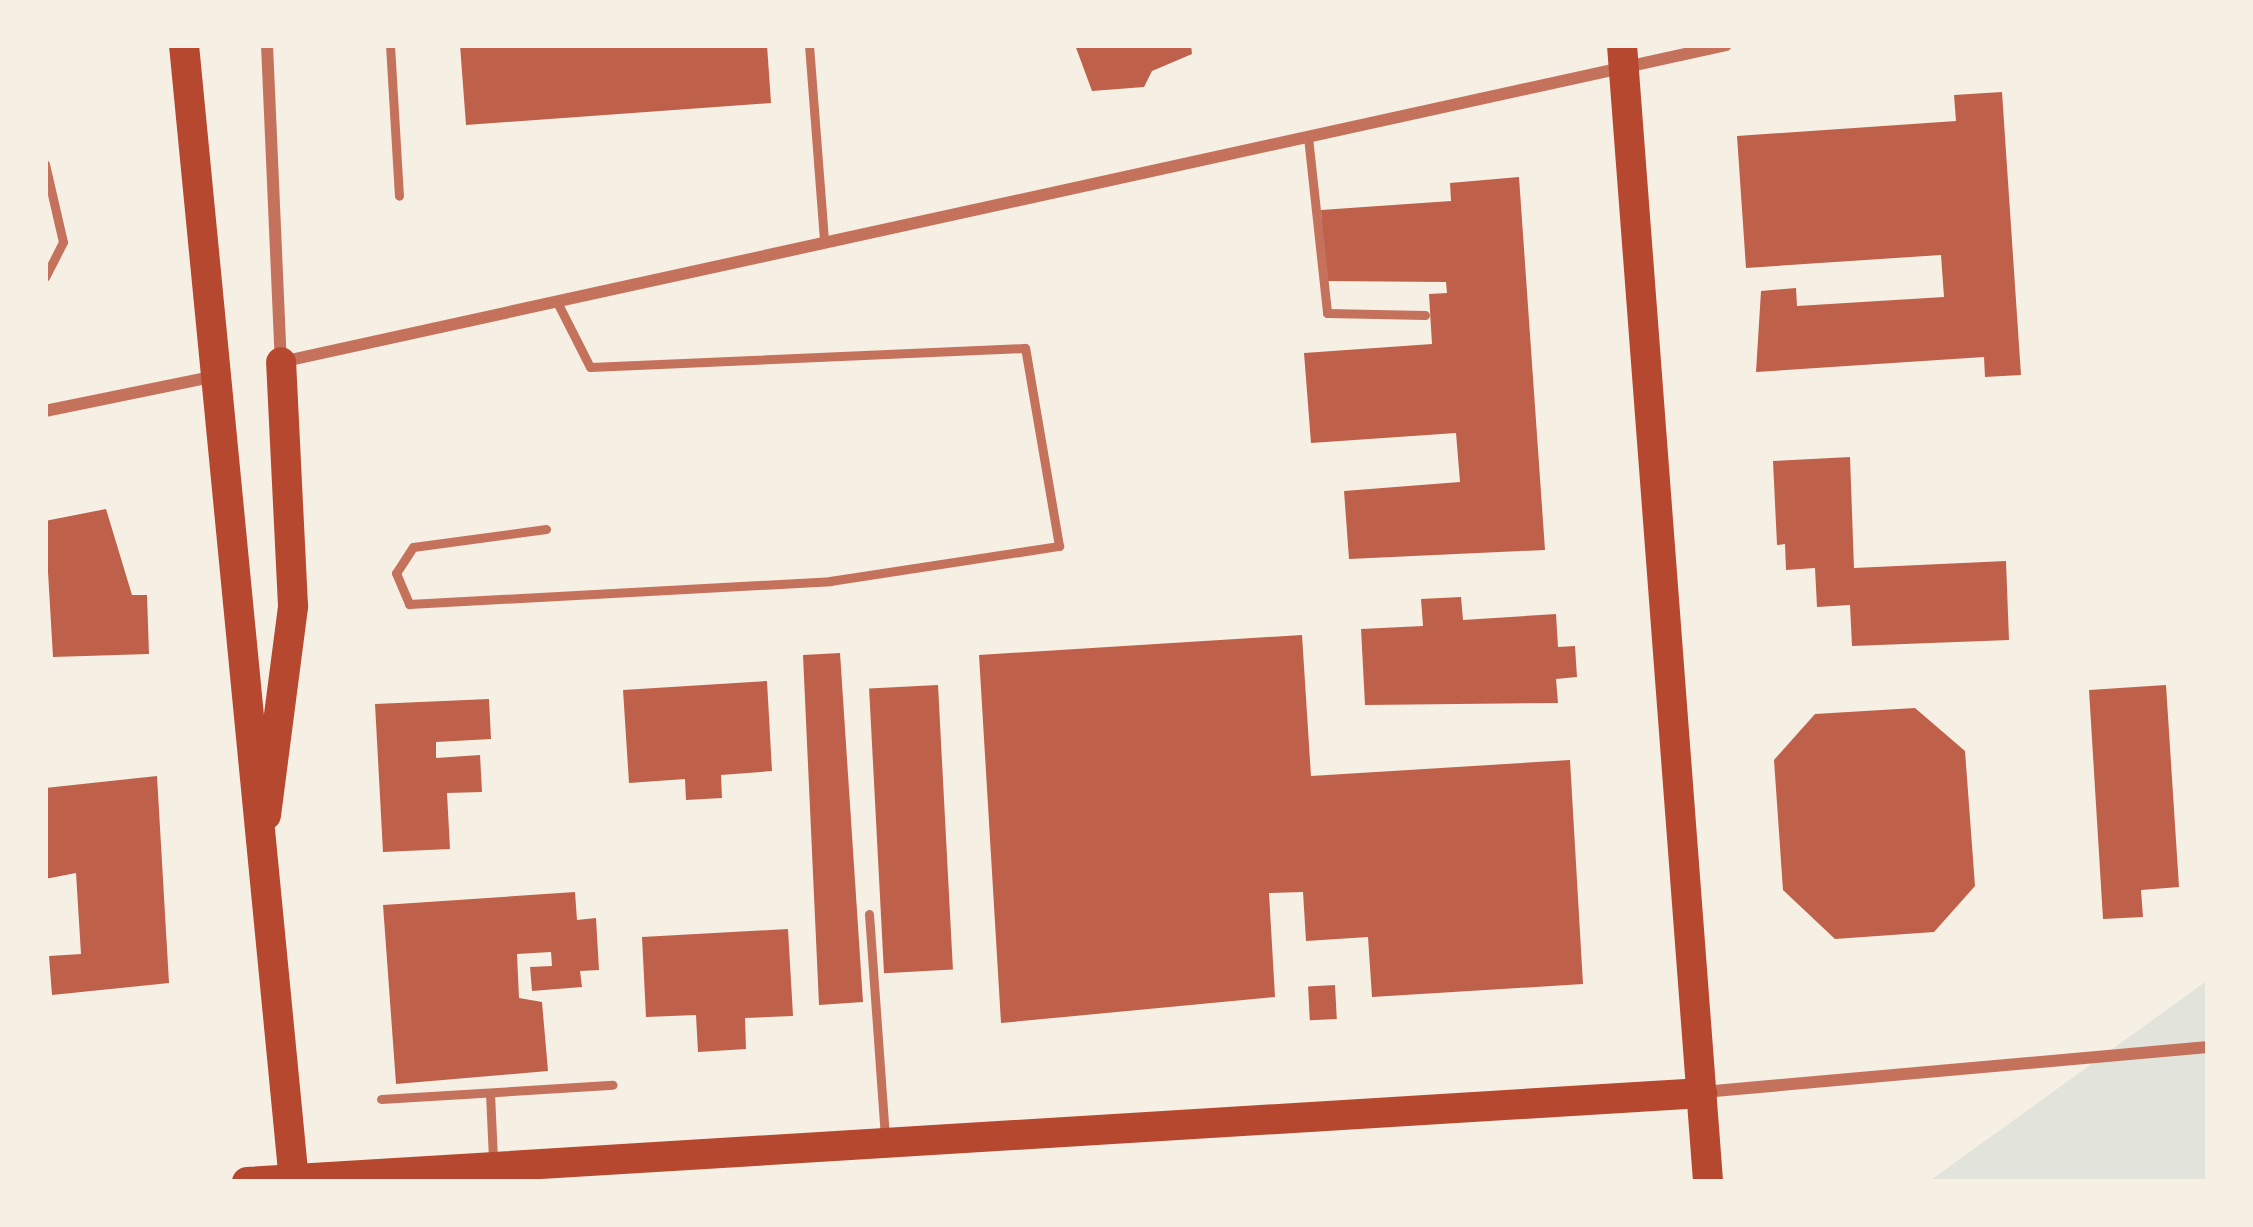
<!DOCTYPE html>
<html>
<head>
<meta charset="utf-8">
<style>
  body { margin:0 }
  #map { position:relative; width:2253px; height:1227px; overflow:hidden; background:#f6efe4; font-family:"Archivo Narrow",sans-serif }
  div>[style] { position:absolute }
  .green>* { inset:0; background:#e2e4dc }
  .building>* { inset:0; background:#bf614a; transform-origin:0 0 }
  .service>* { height:9px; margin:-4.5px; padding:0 4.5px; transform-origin:4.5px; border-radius:4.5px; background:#c5725c }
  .minor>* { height:12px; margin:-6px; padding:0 6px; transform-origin:6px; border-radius:6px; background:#c5725c }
  .primary>* { height:30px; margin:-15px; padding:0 15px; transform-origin:15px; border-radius:15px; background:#b5482f }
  span { translate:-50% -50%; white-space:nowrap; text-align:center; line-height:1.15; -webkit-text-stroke:9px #f6efe4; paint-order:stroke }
  .frame { position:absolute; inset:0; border:48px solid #f6efe4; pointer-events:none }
</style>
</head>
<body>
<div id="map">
  <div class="green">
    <div style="clip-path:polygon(2208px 980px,2208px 1182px,1928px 1182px)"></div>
  </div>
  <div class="building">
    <div style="clip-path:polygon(460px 45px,767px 45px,771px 103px,466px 125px)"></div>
    <div style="clip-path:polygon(1075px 45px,1191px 45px,1192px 54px,1152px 71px,1144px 87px,1092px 91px)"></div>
    <div style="clip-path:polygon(2002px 92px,2021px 375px,1985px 377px,1984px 357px,1756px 372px,1761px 291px,1796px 288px,1797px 306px,1944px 297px,1941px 255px,1746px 268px,1737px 136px,1956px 121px,1954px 95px)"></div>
    <div style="clip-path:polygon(1519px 177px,1545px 550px,1349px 559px,1344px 491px,1460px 482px,1456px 433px,1311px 443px,1304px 353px,1432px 344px,1429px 294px,1447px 293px,1446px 282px,1325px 281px,1321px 210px,1451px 201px,1450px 183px)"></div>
    <div style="clip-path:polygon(1850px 457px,1854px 568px,2006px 561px,2009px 640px,1852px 646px,1850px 605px,1817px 607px,1815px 568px,1786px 570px,1785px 544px,1777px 545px,1773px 461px)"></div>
    <div style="clip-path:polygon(106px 509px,132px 595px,147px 595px,149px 654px,53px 657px,45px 521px)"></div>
    <div style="clip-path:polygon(1461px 597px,1463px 620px,1556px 614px,1558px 647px,1575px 646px,1577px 677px,1556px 679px,1558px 703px,1365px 705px,1361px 629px,1423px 626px,1421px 599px)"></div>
    <div style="clip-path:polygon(1302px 635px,1311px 776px,1570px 760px,1583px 984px,1372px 997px,1368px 937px,1306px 941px,1303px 892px,1269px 893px,1275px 997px,1001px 1023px,979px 655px)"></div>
    <div style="clip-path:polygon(840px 653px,863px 1002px,819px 1005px,803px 655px)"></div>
    <div style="clip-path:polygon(767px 681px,772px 771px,721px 775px,722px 798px,686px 800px,685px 779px,629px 783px,623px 690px)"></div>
    <div style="left:938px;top:685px;width:285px;height:69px;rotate:87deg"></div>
    <div style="clip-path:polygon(2166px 685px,2179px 887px,2141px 890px,2143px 917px,2103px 919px,2089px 690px)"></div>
    <div style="clip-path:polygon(489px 699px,491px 739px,436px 742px,436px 758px,480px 755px,482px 792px,447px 793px,450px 849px,383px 852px,375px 704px)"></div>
    <div style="clip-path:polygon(1915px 708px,1965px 751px,1975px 886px,1934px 932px,1835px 939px,1783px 890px,1774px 760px,1815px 714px)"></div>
    <div style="clip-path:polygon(157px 776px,169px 983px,52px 995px,49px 956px,81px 954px,76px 873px,45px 879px,45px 788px)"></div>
    <div style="clip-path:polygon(575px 892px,577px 920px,596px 918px,599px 970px,580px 971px,582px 987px,532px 991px,530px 967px,552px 966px,551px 952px,517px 954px,519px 998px,542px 1002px,548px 1071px,396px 1084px,383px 905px)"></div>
    <div style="clip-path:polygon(788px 929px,793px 1016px,745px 1018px,746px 1049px,698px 1052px,696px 1015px,646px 1017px,642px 937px)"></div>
    <div style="left:1335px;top:985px;width:34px;height:27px;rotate:87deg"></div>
  </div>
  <div class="service">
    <div style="left:390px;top:45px;width:151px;rotate:86.6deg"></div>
    <div style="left:809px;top:45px;width:197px;rotate:85.6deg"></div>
    <div style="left:1308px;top:137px;width:177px;rotate:83.8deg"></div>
    <div style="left:1327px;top:313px;width:98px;rotate:1.2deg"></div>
    <div style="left:45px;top:164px;width:80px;rotate:77deg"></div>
    <div style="left:63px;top:242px;width:39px;rotate:117deg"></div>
    <div style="left:546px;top:529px;width:134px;rotate:172.3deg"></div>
    <div style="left:413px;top:547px;width:31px;rotate:123deg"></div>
    <div style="left:396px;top:573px;width:34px;rotate:67deg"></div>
    <div style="left:409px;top:604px;width:422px;rotate:-3.1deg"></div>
    <div style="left:830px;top:581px;width:232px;rotate:-8.7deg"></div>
    <div style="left:1059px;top:546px;width:201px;rotate:-99.7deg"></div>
    <div style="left:1025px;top:348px;width:435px;rotate:177.5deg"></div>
    <div style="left:590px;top:367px;width:73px;rotate:-116.9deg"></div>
    <div style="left:869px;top:914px;width:223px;rotate:85.9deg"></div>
    <div style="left:490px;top:1093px;width:66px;rotate:87.4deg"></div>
    <div style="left:381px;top:1099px;width:232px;rotate:-3.5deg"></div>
  </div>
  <div class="minor">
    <div style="left:267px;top:45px;width:317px;rotate:87.5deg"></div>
    <div style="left:281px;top:362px;width:1479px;rotate:-12.37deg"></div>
    <div style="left:45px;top:411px;width:169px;rotate:-11.6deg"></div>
    <div style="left:1703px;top:1092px;width:507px;rotate:-5.09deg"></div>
  </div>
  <div class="primary">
    <div style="left:184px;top:45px;width:1142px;rotate:84.47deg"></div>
    <div style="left:1622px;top:45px;width:1140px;rotate:85.67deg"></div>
    <div style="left:266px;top:815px;width:211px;rotate:-82.6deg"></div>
    <div style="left:293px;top:606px;width:244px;rotate:-92.8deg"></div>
    <div style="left:247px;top:1182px;width:1458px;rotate:-3.5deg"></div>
  </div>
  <div class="frame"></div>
</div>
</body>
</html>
